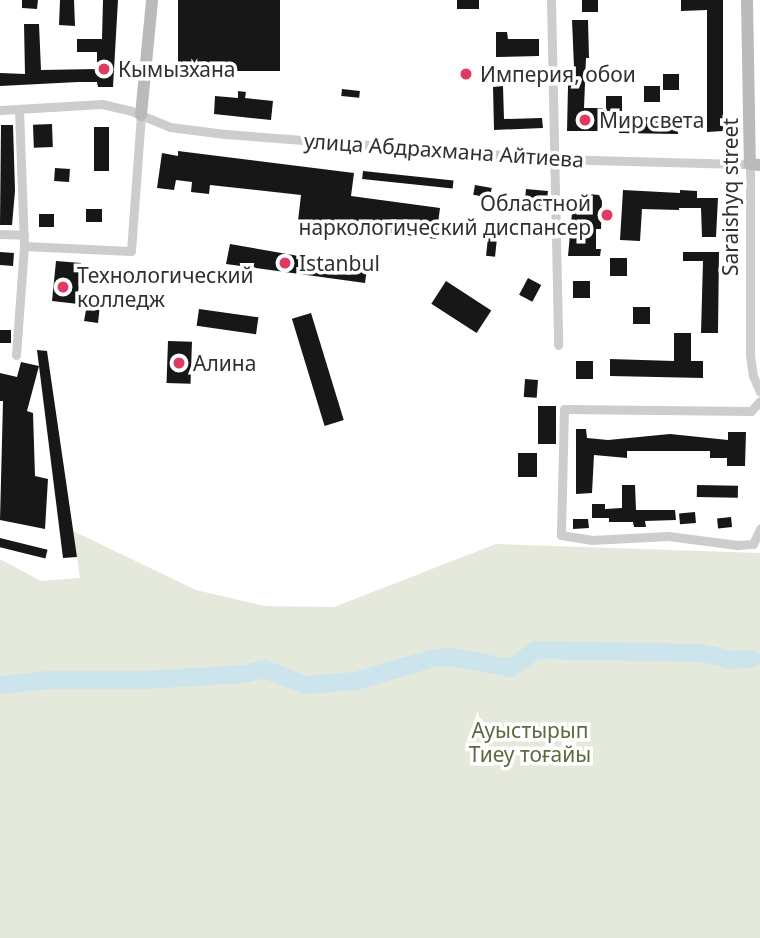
<!DOCTYPE html>
<html>
<head>
<meta charset="utf-8">
<style>
  body { margin:0 }
  #map { position:relative; width:760px; height:938px; overflow:hidden; background:#fff; font-family:"Noto Sans",sans-serif }
  div>[style] { position:absolute }
  .green>* { inset:0; background:#e5e9dc }
  .river>* { height:18px; margin:-9px; padding:0 9px; transform-origin:9px; border-radius:9px; background:#cce4eb }
  .building>* { inset:0; background:#171717; transform-origin:0 0 }
  .street>* { height:9px; margin:-4.5px; padding:0 4.5px; transform-origin:4.5px; border-radius:4.5px; background:#cdcdcd }
  .secondary>* { height:12px; margin:-6px; padding:0 6px; transform-origin:6px; border-radius:6px; background:#bababa }
  .dots>* { width:19px; height:19px; translate:-50% -50%; box-sizing:border-box; border:4px solid #fff; border-radius:50% }
  span { translate:-50% -50%; white-space:nowrap; text-align:center; line-height:1.15; -webkit-text-stroke:7px #fff; paint-order:stroke }
  .poi-label { font-size:21px; color:#303030 }
  .left { translate:0 -50%; text-align:left }
  .right { translate:-100% -50%; text-align:right }
  .street-label { font-size:21px; color:#303030 }
  .park-label { font-size:21px; color:#5a6b3f }
</style>
</head>
<body>
<div id="map">
  <div class="green">
    <div style="clip-path:polygon(73px 531px,196px 590px,265px 606px,334px 607px,496px 544px,760px 553px,760px 938px,0 938px,0 559px,41px 581px,80px 578px)"></div>
  </div>
  <div class="river">
    <div style="left:0;top:685px;width:49px;rotate:-5.8deg"></div>
    <div style="left:49px;top:680px;width:97px"></div>
    <div style="left:146px;top:680px;width:99px;rotate:-3.5deg"></div>
    <div style="left:245px;top:674px;width:20px;rotate:-15deg"></div>
    <div style="left:264px;top:669px;width:45px;rotate:20.9deg"></div>
    <div style="left:306px;top:685px;width:50px;rotate:-4.6deg"></div>
    <div style="left:356px;top:681px;width:81px;rotate:-16.4deg"></div>
    <div style="left:434px;top:658px;width:18px;rotate:-3deg"></div>
    <div style="left:452px;top:657px;width:59px;rotate:10.7deg"></div>
    <div style="left:510px;top:668px;width:32px;rotate:-34deg"></div>
    <div style="left:537px;top:650px;width:166px;rotate:1deg"></div>
    <div style="left:703px;top:653px;width:29px;rotate:14deg"></div>
    <div style="left:731px;top:660px;width:21px;rotate:-3deg"></div>
  </div>
  <div class="building">
    <div style="clip-path:polygon(22px 0,38px 0,37px 9px,22px 8px)"></div>
    <div style="clip-path:polygon(60px 0,74px 0,75px 26px,59px 25px)"></div>
    <div style="clip-path:polygon(103px 0,118px 0,113px 87px,98px 87px,97px 82px,78px 82px,0 86px,0 73px,25px 74px,24px 24px,39px 24px,41px 70px,97px 69px,97px 52px,77px 52px,77px 39px,102px 39px)"></div>
    <div style="left:178px;top:0;width:102px;height:71px"></div>
    <div style="left:457px;top:0;width:22px;height:9px"></div>
    <div style="left:582px;top:0;width:16px;height:12px"></div>
    <div style="clip-path:polygon(681px 0,723px 0,723px 131px,707px 132px,707px 10px,681px 11px)"></div>
    <div style="clip-path:polygon(572px 20px,588px 20px,589px 58px,586px 58px,584px 108px,603px 108px,603px 131px,567px 131px,568px 86px,570px 67px,574px 67px)"></div>
    <div style="clip-path:polygon(496px 32px,507px 32px,508px 39px,539px 39px,539px 56px,496px 57px)"></div>
    <div style="left:663px;top:74px;width:16px;height:16px"></div>
    <div style="clip-path:polygon(503px 86px,504px 119px,542px 118px,543px 128px,494px 130px,493px 87px)"></div>
    <div style="left:644px;top:86px;width:16px;height:16px"></div>
    <div style="left:342px;top:89px;width:18px;height:7px;rotate:6deg"></div>
    <div style="clip-path:polygon(238px 91px,246px 92px,245px 98px,273px 101px,271px 120px,214px 114px,215px 96px,238px 98px)"></div>
    <div style="left:606px;top:96px;width:16px;height:15px"></div>
    <div style="clip-path:polygon(659px 117px,677px 118px,678px 134px,619px 133px,618px 118px)"></div>
    <div style="left:52px;top:124px;width:23px;height:19px;rotate:88deg"></div>
    <div style="clip-path:polygon(1px 125px,13px 125px,15px 191px,12px 225px,0 225px)"></div>
    <div style="left:94px;top:127px;width:15px;height:44px"></div>
    <div style="clip-path:polygon(178px 151px,354px 173px,351px 196px,440px 208px,436px 239px,346px 227px,345px 233px,337px 232px,337px 227px,298px 221px,301px 195px,210px 185px,209px 194px,191px 192px,192px 182px,176px 180px,174px 190px,157px 188px,162px 153px,178px 156px)"></div>
    <div style="left:55px;top:168px;width:15px;height:13px;rotate:4deg"></div>
    <div style="left:363px;top:171px;width:91px;height:8px;rotate:6deg"></div>
    <div style="left:475px;top:185px;width:17px;height:10px;rotate:10deg"></div>
    <div style="left:526px;top:189px;width:22px;height:20px;rotate:5deg"></div>
    <div style="clip-path:polygon(623px 190px,680px 193px,680px 190px,697px 191px,697px 198px,718px 198px,716px 237px,702px 237px,701px 208px,679px 208px,679px 210px,642px 209px,640px 241px,620px 240px)"></div>
    <div style="clip-path:polygon(588px 194px,599px 195px,602px 201px,601px 229px,596px 229px,596px 249px,601px 249px,600px 256px,568px 256px,573px 202px,588px 202px)"></div>
    <div style="left:86px;top:209px;width:16px;height:13px"></div>
    <div style="left:39px;top:214px;width:15px;height:13px"></div>
    <div style="left:489px;top:228px;width:9px;height:28px;rotate:6deg"></div>
    <div style="clip-path:polygon(230px 244px,367px 268px,365px 283px,226px 264px)"></div>
    <div style="left:0;top:252px;width:14px;height:13px;rotate:4deg"></div>
    <div style="clip-path:polygon(683px 252px,719px 252px,718px 333px,701px 333px,703px 261px,683px 261px)"></div>
    <div style="left:610px;top:258px;width:17px;height:18px"></div>
    <div style="clip-path:polygon(56px 261px,81px 263px,78px 293px,128px 300px,127px 309px,100px 305px,98px 323px,84px 321px,87px 305px,52px 301px)"></div>
    <div style="left:528px;top:278px;width:15px;height:19px;rotate:28deg"></div>
    <div style="left:446px;top:281px;width:54px;height:27px;rotate:33deg"></div>
    <div style="left:573px;top:281px;width:17px;height:17px"></div>
    <div style="left:633px;top:307px;width:17px;height:17px"></div>
    <div style="left:199px;top:309px;width:60px;height:17px;rotate:8deg"></div>
    <div style="left:311px;top:313px;width:112px;height:20px;rotate:73deg"></div>
    <div style="left:0;top:330px;width:11px;height:13px"></div>
    <div style="clip-path:polygon(674px 333px,691px 333px,691px 361px,703px 361px,703px 378px,610px 376px,610px 359px,674px 361px)"></div>
    <div style="left:168px;top:341px;width:24px;height:42px;rotate:2deg"></div>
    <div style="clip-path:polygon(37px 350px,47px 351px,77px 557px,63px 558px,39px 366px,27px 411px,33px 413px,35px 476px,48px 479px,45px 529px,0 520px,3px 401px,0 401px,0 373px,17px 377px,21px 362px,39px 366px)"></div>
    <div style="left:576px;top:361px;width:17px;height:18px"></div>
    <div style="left:525px;top:379px;width:13px;height:18px;rotate:4deg"></div>
    <div style="left:538px;top:406px;width:18px;height:38px"></div>
    <div style="clip-path:polygon(576px 429px,586px 429px,587px 438px,608px 440px,670px 434px,728px 440px,728px 432px,746px 432px,745px 466px,727px 466px,727px 458px,710px 458px,710px 451px,627px 451px,627px 458px,594px 455px,592px 493px,576px 494px)"></div>
    <div style="left:518px;top:453px;width:19px;height:24px"></div>
    <div style="clip-path:polygon(622px 485px,635px 485px,636px 510px,675px 510px,676px 520px,645px 521px,646px 527px,634px 527px,633px 522px,609px 522px,609px 518px,592px 518px,592px 504px,605px 504px,605px 509px,622px 508px)"></div>
    <div style="left:697px;top:485px;width:41px;height:12px;rotate:1deg"></div>
    <div style="left:695px;top:512px;width:11px;height:16px;rotate:85deg"></div>
    <div style="left:731px;top:517px;width:10px;height:14px;rotate:84deg"></div>
    <div style="clip-path:polygon(573px 519px,588px 519px,589px 528px,573px 529px)"></div>
    <div style="left:0;top:538px;width:49px;height:9px;rotate:14deg"></div>
  </div>
  <div class="street">
    <div style="left:551px;top:0;width:345px;rotate:88.8deg"></div>
    <div style="left:0;top:110px;width:102px;rotate:-3.4deg"></div>
    <div style="left:102px;top:104px;width:28px;rotate:13deg"></div>
    <div style="left:129px;top:110px;width:44px;rotate:22.5deg"></div>
    <div style="left:170px;top:127px;width:55px;rotate:7.3deg"></div>
    <div style="left:225px;top:134px;width:330px;rotate:4.3deg"></div>
    <div style="left:554px;top:159px;width:196px;rotate:1.5deg"></div>
    <div style="left:750px;top:164px;width:191px;rotate:90deg"></div>
    <div style="left:750px;top:355px;width:21px;rotate:82deg"></div>
    <div style="left:753px;top:376px;width:17px;rotate:66deg"></div>
    <div style="left:0;top:234px;width:24px;rotate:2deg"></div>
    <div style="left:24px;top:246px;width:107px;rotate:2.7deg"></div>
    <div style="left:131px;top:251px;width:136px;rotate:-85.8deg"></div>
    <div style="left:16px;top:355px;width:109px;rotate:-85.8deg"></div>
    <div style="left:24px;top:246px;width:137px;rotate:-92.1deg"></div>
    <div style="left:760px;top:401px;width:13px;rotate:132deg"></div>
    <div style="left:751px;top:411px;width:187px;rotate:-179.4deg"></div>
    <div style="left:564px;top:409px;width:126px;rotate:91.4deg"></div>
    <div style="left:561px;top:535px;width:30px;rotate:9deg"></div>
    <div style="left:591px;top:540px;width:77px;rotate:-3deg"></div>
    <div style="left:668px;top:536px;width:70px;rotate:7.4deg"></div>
    <div style="left:737px;top:545px;width:16px;rotate:-4deg"></div>
    <div style="left:753px;top:544px;width:17px;rotate:-65deg"></div>
  </div>
  <div class="secondary">
    <div style="left:747px;top:0;width:164px;rotate:89deg"></div>
    <div style="left:750px;top:164px;width:10px;rotate:6deg"></div>
    <div style="left:141px;top:115px;width:116px;rotate:-84.5deg"></div>
  </div>
  <div class="dots">
    <div style="left:104px;top:69px;background:#df3a60"></div>
    <div style="left:466px;top:74px;background:#df3a60"></div>
    <div style="left:585px;top:120px;background:#df3a60"></div>
    <div style="left:607px;top:215px;background:#df3a60"></div>
    <div style="left:285px;top:263px;background:#df3a60"></div>
    <div style="left:63px;top:287px;background:#df3a60"></div>
    <div style="left:179px;top:363px;background:#df3a60"></div>
  </div>
  <div class="poi-label">
    <span class="left" style="left:118px;top:69px">Кымызхана</span>
    <span class="left" style="left:480px;top:74px">Империя, обои</span>
    <span class="left" style="left:599px;top:120px">Мир света</span>
    <span class="right" style="left:591px;top:215px">Областной<br>наркологический диспансер</span>
    <span class="left" style="left:299px;top:263px">Istanbul</span>
    <span class="left" style="left:77px;top:287px">Технологический<br>колледж</span>
    <span class="left" style="left:193px;top:363px">Алина</span>
  </div>
  <div class="street-label">
    <span style="left:444px;top:150px;rotate:4deg">улица Абдрахмана Айтиева</span>
    <span style="left:730px;top:197px;rotate:-90deg">Saraishyq street</span>
  </div>
  <div class="park-label">
    <span style="left:530px;top:742px">Ауыстырып<br>Тиеу тоғайы</span>
  </div>
</div>
</body>
</html>
